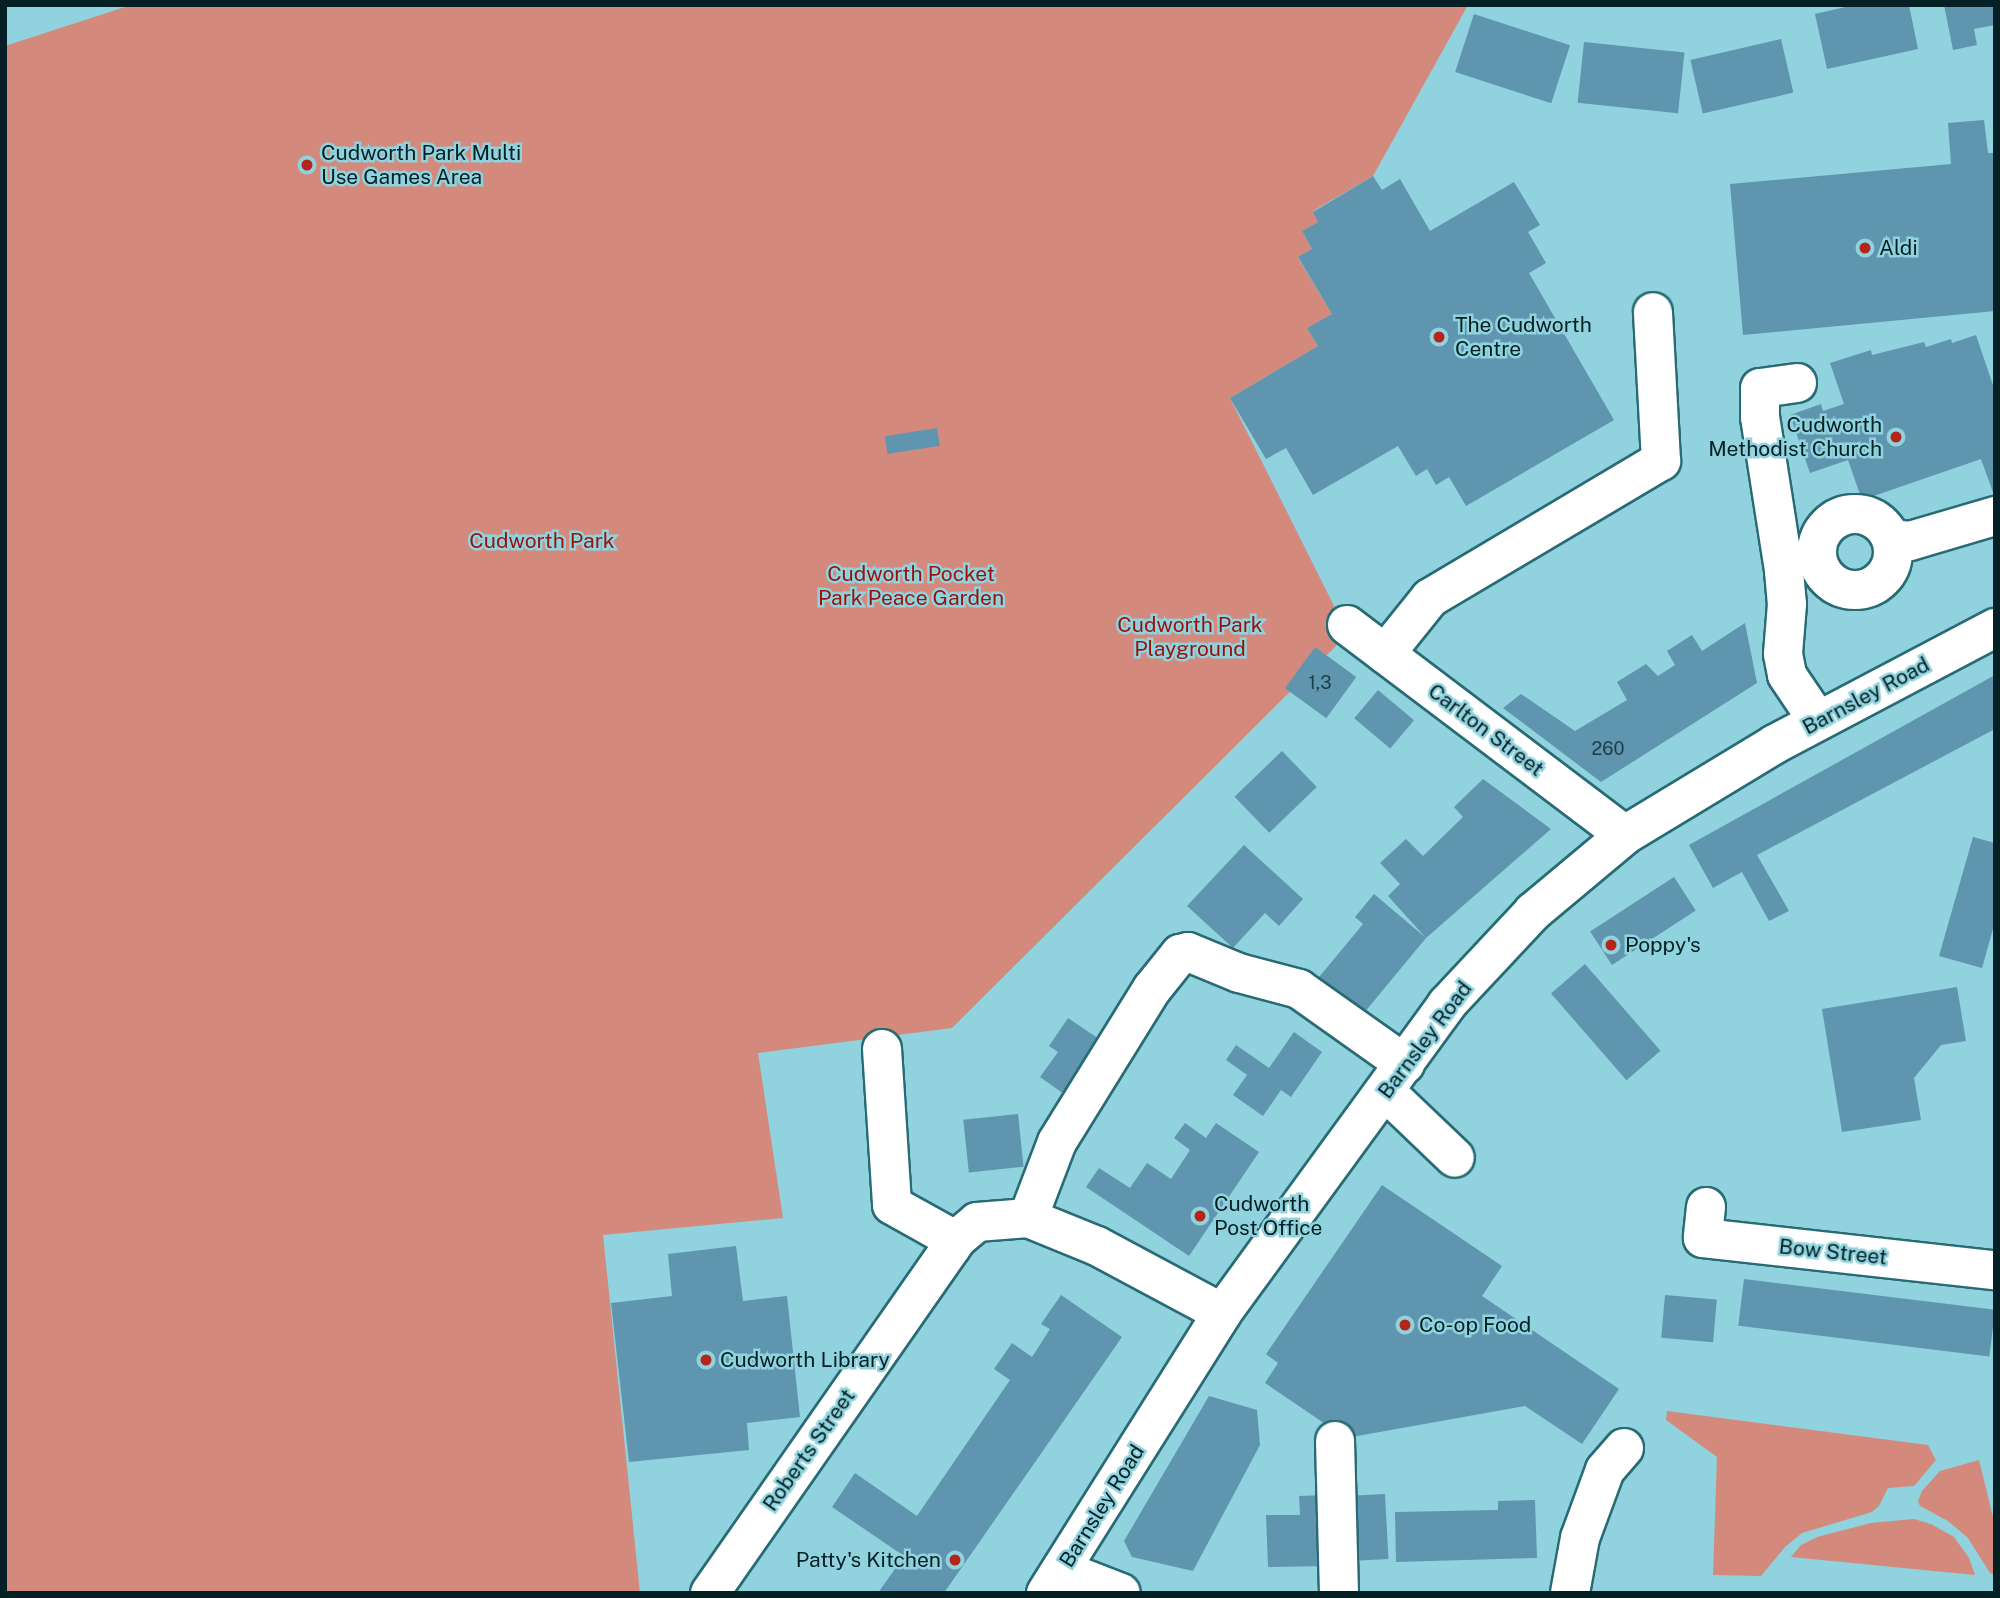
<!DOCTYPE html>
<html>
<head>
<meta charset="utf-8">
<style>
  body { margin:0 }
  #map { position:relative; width:2000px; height:1598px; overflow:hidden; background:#90d2dd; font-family:"Public Sans",sans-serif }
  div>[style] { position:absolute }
  .green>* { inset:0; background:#d4897d }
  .building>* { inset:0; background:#5f95ae; transform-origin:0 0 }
  .roads { filter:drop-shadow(2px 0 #286b75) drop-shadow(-2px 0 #286b75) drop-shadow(0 2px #286b75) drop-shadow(0 -2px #286b75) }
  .minor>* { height:38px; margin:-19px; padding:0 19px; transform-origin:19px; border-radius:19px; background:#fff }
  .minor>.ring { margin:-19px; padding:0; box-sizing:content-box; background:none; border:38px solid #fff; border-radius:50% }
  .dots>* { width:19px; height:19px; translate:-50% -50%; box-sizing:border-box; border:4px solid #90d2dd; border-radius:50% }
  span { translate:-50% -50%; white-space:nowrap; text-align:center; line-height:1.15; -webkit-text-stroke:5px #90d2dd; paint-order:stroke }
  .number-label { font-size:18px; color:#1b3d46 }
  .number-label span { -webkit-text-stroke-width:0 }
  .poi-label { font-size:21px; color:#042024 }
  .left { translate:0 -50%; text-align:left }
  .right { translate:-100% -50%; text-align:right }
  .park-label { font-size:21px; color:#98120a }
  .street-label { font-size:21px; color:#042024 }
  .frame { position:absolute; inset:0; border:7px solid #042024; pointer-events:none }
</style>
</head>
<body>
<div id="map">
  <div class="green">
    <div style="clip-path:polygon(131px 5px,1468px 5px,1373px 176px,1313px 211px,1318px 222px,1302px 231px,1312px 249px,1298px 258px,1332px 314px,1307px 328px,1318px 346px,1230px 398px,1348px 634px,952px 1028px,758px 1053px,783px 1218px,603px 1235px,640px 1593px,5px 1593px,5px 46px)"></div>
    <div style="clip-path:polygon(1667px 1411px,1928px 1445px,1936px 1460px,1914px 1486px,1888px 1488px,1879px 1506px,1872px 1512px,1802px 1533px,1785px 1547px,1761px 1576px,1713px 1575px,1717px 1457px,1666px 1420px)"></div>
    <div style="clip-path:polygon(1979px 1460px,1995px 1525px,1995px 1575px,1990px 1573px,1968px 1538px,1948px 1521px,1920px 1506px,1918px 1501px,1922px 1491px,1940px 1471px)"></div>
    <div style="clip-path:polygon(1914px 1519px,1931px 1524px,1954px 1537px,1969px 1558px,1975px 1575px,1791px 1557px,1801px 1545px,1817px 1537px,1871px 1523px)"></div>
  </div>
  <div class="building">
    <div style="clip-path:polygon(1854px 5px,1909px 5px,1918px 49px,1827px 69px,1815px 14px)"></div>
    <div style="clip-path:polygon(1944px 5px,1995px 5px,1995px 25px,1974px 29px,1977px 45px,1953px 50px)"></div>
    <div style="left:1474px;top:14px;width:101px;height:61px;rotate:18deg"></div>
    <div style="left:1781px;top:39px;width:55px;height:93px;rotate:77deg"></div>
    <div style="left:1584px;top:42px;width:101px;height:61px;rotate:6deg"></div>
    <div style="clip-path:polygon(1984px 120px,1988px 153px,1995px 153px,1995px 311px,1743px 335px,1730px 184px,1951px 164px,1948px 123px)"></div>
    <div style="clip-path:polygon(1373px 176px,1382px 190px,1400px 179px,1430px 231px,1514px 182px,1540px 225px,1528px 232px,1546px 263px,1529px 273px,1614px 420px,1466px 506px,1449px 477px,1436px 485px,1427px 469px,1416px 476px,1398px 446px,1313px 495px,1286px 448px,1266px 459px,1230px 398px,1318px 346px,1307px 328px,1332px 314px,1298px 257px,1312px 249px,1302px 231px,1318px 222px,1313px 212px)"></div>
    <div style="clip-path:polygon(1976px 335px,1995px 391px,1995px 498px,1981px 459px,1862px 500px,1848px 460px,1810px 473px,1790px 415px,1821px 404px,1823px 411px,1844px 404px,1830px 363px,1871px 350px,1872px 355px,1924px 342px,1926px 347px,1951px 339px,1952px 343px)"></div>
    <div style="left:937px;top:428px;width:18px;height:53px;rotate:81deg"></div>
    <div style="clip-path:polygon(1745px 623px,1757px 683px,1601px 782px,1503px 708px,1521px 694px,1575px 731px,1627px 700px,1617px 682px,1646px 664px,1658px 676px,1675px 665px,1667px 651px,1692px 635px,1702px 651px)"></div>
    <div style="left:1315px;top:647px;width:51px;height:51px;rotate:36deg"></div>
    <div style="clip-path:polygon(1995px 675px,1995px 729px,1757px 855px,1789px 911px,1769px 921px,1742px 872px,1713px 888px,1689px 845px)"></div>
    <div style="left:1378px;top:690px;width:47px;height:37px;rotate:40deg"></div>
    <div style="left:1282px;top:751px;width:50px;height:66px;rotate:46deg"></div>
    <div style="clip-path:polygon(1483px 779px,1551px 829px,1426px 938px,1359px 1019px,1315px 982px,1363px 924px,1355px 917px,1374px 894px,1426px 938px,1388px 896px,1400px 884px,1380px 863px,1406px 839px,1423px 856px,1463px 817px,1454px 807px)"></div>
    <div style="clip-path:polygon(1973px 837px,1995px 843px,1995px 922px,1982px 968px,1939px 956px)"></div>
    <div style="clip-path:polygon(1244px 845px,1303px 899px,1279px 926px,1265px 913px,1233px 948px,1187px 906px)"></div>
    <div style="left:1674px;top:877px;width:40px;height:100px;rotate:57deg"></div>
    <div style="left:1585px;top:964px;width:115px;height:45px;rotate:49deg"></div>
    <div style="clip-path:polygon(1957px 987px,1966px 1041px,1941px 1045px,1914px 1078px,1921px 1120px,1842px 1132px,1822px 1009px)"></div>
    <div style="clip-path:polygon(1068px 1018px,1108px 1045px,1071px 1099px,1040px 1077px,1058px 1052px,1049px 1046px)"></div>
    <div style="clip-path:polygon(1294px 1032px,1322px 1052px,1291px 1097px,1281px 1090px,1263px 1116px,1233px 1095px,1247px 1075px,1226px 1060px,1236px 1045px,1269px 1068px)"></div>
    <div style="left:1018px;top:1114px;width:53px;height:55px;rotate:84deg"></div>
    <div style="clip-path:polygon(1185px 1123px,1206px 1138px,1216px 1123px,1259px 1152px,1189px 1256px,1086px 1187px,1099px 1168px,1130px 1188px,1147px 1163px,1171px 1179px,1190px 1150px,1174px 1138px)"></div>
    <div style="clip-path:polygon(1382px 1185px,1502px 1266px,1482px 1296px,1619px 1389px,1582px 1444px,1525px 1406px,1346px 1438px,1265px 1383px,1278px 1363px,1266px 1354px)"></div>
    <div style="clip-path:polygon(736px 1246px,743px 1301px,787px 1296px,800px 1417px,747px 1423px,749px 1450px,629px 1462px,611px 1303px,672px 1296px,668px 1254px)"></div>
    <div style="left:1744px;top:1279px;width:253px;height:47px;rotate:7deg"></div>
    <div style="clip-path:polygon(1061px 1295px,1122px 1337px,944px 1593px,878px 1593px,904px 1556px,832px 1507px,855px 1473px,917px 1516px,1010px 1380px,994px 1369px,1012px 1343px,1032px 1357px,1050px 1329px,1041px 1324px)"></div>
    <div style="left:1665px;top:1295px;width:52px;height:43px;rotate:5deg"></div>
    <div style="clip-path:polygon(1209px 1396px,1257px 1410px,1260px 1445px,1193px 1571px,1132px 1557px,1124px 1541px)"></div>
    <div style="left:1385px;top:1494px;width:65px;height:44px;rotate:87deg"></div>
    <div style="clip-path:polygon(1325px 1495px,1327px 1566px,1268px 1567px,1266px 1515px,1300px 1515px,1299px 1496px)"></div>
    <div style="clip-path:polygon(1535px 1500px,1537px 1558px,1396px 1562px,1395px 1512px,1498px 1510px,1498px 1501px)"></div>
  </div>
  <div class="roads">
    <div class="minor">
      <div style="left:1797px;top:383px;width:37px;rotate:172deg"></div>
      <div style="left:1760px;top:388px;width:29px;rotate:90deg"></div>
      <div style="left:1760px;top:417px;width:156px;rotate:81.1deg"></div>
      <div style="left:1784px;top:571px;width:33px;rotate:85deg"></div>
      <div style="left:1787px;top:604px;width:50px;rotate:94.6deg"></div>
      <div style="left:1783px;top:654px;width:21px;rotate:79deg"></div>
      <div style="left:1787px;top:675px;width:55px;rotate:56deg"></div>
      <div class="ring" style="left:1817px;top:514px;width:38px;height:38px"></div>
      <div style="left:1891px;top:539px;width:19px;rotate:6deg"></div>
      <div style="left:1910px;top:541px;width:89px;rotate:-16.4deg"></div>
      <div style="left:1347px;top:625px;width:348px;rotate:37.1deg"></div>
      <div style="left:1385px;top:654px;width:72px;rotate:-51.2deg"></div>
      <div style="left:1430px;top:598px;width:269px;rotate:-30.7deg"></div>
      <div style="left:1661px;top:461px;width:149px;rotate:-93.1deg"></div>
      <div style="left:882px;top:1049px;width:156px;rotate:86.3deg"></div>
      <div style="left:892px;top:1205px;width:64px;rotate:29deg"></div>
      <div style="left:948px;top:1236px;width:12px;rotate:76deg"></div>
      <div style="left:1386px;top:1092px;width:95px;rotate:43.7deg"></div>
      <div style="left:1706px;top:1207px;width:31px;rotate:96deg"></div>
      <div style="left:1703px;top:1238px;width:294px;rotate:6.3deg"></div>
      <div style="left:1028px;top:1218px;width:81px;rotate:-69.1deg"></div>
      <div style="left:1057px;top:1142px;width:180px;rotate:-58.2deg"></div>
      <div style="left:1152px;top:989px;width:45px;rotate:-51.3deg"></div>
      <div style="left:1180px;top:954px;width:8px;rotate:-14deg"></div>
      <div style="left:1188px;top:952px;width:55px;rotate:22.4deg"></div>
      <div style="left:1239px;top:973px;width:62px;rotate:14.9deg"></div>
      <div style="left:1299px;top:989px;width:130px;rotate:35.3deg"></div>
      <div style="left:1335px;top:1441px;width:152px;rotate:88.5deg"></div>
      <div style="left:1062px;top:1570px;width:63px;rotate:21.3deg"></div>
      <div style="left:710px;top:1593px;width:433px;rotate:-55.1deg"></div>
      <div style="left:958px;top:1238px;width:25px;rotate:-40deg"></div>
      <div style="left:977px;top:1222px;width:51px;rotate:-4.5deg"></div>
      <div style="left:1028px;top:1218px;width:74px;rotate:22.1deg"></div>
      <div style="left:1097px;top:1246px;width:142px;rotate:28.2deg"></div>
      <div style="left:1046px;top:1593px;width:331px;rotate:-57.8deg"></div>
      <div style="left:1222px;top:1313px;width:382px;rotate:-53.9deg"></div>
      <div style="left:1447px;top:1004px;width:126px;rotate:-46.9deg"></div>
      <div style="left:1533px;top:912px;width:120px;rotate:-39.9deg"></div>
      <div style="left:1625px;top:835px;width:175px;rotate:-31.2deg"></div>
      <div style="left:1775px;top:744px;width:249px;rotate:-27.8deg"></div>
      <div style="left:1570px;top:1593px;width:56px;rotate:-79.7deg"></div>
      <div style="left:1580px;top:1538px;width:72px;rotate:-69.8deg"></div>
      <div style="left:1605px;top:1470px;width:29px;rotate:-49deg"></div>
    </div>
  </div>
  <div class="dots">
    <div style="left:307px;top:165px;background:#b4251a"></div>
    <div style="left:1865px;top:248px;background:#b4251a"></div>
    <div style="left:1439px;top:337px;background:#b4251a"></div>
    <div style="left:1896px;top:437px;background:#b4251a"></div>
    <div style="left:1611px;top:945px;background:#b4251a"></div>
    <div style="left:1200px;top:1216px;background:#b4251a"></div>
    <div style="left:1405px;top:1325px;background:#b4251a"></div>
    <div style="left:706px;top:1360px;background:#b4251a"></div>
    <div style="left:955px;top:1560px;background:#b4251a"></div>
  </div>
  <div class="number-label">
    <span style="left:1320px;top:683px">1,3</span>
    <span style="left:1608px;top:749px">260</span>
  </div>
  <div class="poi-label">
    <span class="left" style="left:321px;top:165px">Cudworth Park Multi<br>Use Games Area</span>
    <span class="left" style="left:1879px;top:248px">Aldi</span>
    <span class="left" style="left:1455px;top:337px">The Cudworth<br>Centre</span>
    <span class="right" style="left:1882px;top:437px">Cudworth<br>Methodist Church</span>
    <span class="left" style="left:1625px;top:945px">Poppy's</span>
    <span class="left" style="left:1214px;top:1216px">Cudworth<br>Post Office</span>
    <span class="left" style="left:1419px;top:1325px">Co-op Food</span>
    <span class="left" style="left:720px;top:1360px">Cudworth Library</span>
    <span class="right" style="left:941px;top:1560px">Patty's Kitchen</span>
  </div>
  <div class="park-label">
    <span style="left:542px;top:541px">Cudworth Park</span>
    <span style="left:911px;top:586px">Cudworth Pocket<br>Park Peace Garden</span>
    <span style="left:1190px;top:637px">Cudworth Park<br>Playground</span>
  </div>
  <div class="street-label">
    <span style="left:1866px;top:696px;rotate:-28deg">Barnsley Road</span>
    <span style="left:1486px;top:730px;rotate:37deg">Carlton Street</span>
    <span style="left:1425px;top:1040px;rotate:-53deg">Barnsley Road</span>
    <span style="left:1833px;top:1252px;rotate:6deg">Bow Street</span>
    <span style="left:809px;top:1450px;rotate:-55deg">Roberts Street</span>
    <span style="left:1102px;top:1506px;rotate:-58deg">Barnsley Road</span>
  </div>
  <div class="frame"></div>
</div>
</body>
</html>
